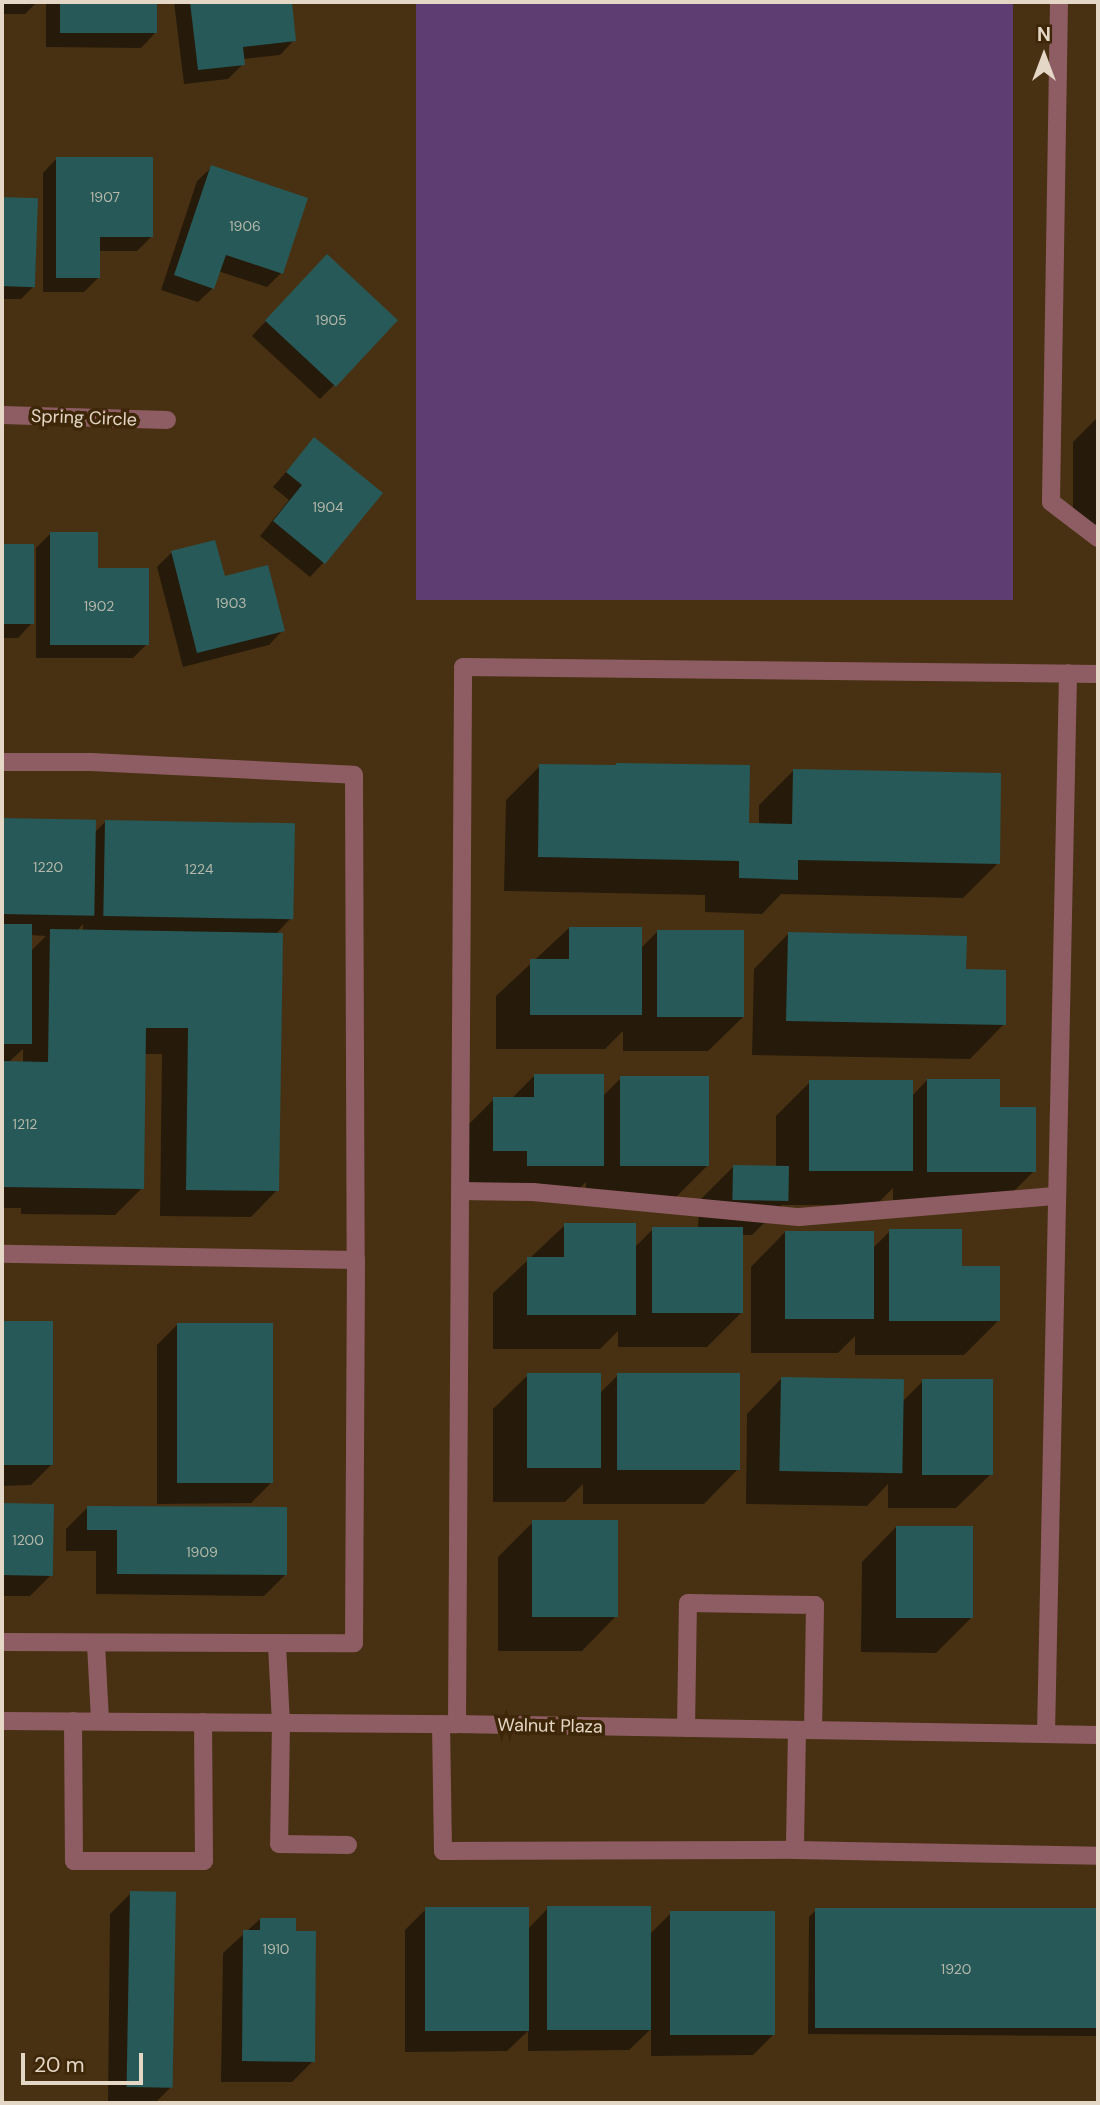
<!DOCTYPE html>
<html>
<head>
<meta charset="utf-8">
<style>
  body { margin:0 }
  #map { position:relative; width:1100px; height:2105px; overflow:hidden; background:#483113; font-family:"DM Sans",sans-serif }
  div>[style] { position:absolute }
  .green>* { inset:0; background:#5e3e72; transform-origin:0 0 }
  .shadow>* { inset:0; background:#0007 }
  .building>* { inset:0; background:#265957; transform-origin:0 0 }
  .minor>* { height:18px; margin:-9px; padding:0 9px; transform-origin:9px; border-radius:9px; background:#8e5d63 }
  span { translate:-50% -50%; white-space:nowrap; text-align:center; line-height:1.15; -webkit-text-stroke:7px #3d2708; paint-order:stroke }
  .number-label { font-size:14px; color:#b5b8aa }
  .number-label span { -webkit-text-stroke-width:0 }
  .street-label { font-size:18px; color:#e5d7c6 }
  .frame { position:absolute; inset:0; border:4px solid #e5d7c6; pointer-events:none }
  .north { position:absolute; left:1009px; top:21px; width:70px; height:70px; -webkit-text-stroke:5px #3d2708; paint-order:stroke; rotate:0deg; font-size:19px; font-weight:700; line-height:28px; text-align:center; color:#e5d7c6 }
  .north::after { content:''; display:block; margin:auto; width:24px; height:32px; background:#e5d7c6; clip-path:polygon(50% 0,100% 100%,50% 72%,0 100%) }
  .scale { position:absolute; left:21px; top:2053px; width:122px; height:32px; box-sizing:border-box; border:4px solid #e5d7c6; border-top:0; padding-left:9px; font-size:21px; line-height:24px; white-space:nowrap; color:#e5d7c6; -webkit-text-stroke:5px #3d2708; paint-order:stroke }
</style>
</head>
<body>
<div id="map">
  <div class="green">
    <div style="left:416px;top:2px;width:597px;height:598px"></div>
  </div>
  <div class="shadow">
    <div style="clip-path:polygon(2px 2px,37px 2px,25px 14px,2px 14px)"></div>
    <div style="clip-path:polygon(46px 2px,156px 2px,155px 33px,141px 48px,46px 47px)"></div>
    <div style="clip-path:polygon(174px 2px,290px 2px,294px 40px,280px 55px,242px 59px,243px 64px,228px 79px,184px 84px)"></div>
    <div style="clip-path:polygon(57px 158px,152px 236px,137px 251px,99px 251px,99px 277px,84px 292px,43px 292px,43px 173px)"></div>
    <div style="clip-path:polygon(212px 167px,281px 273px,267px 287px,218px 271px,213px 288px,198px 302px,161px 290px,197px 181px)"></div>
    <div style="clip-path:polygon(2px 199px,36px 199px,35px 285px,21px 299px,2px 299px)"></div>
    <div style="clip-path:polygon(313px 271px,334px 385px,320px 399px,252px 336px)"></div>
    <div style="clip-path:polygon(1098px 417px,1098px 524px,1073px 525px,1073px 442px)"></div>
    <div style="clip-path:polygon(314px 440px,324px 562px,310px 577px,260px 536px,289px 500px,273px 487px)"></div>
    <div style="clip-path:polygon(51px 533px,96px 570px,147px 644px,133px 658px,36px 658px,36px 548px)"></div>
    <div style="clip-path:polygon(2px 546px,33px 546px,32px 623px,18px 638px,2px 638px)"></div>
    <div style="clip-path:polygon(171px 553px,283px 630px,269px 645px,183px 667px,157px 567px)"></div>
    <div style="clip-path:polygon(540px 766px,747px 825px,759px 825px,759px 805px,794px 770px,998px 863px,963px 898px,781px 894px,762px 914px,705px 912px,705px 895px,504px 891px,506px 800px)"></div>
    <div style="clip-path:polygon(evenodd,2px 820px,94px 821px,94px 833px,105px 822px,291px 918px,275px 935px,277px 1190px,251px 1217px,160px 1216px,162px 1054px,144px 1054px,142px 1188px,115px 1215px,21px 1214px,21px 1208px,2px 1208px,2px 820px,83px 924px,83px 932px,76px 932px,83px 924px,2px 820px,30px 935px,46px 936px,29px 953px,30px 935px,2px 820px,23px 1049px,23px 1063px,8px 1063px,12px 1059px,23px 1049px)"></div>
    <div style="clip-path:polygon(569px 928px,640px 949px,657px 932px,743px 1017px,708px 1051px,623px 1051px,623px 1031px,605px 1049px,496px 1049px,496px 996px)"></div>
    <div style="clip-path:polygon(788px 934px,1004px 1024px,970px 1059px,752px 1055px,754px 969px)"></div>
    <div style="clip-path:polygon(534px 1076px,603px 1096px,621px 1078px,708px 1165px,673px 1200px,586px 1200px,586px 1182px,568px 1200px,460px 1185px,460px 1133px,494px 1099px,511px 1099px)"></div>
    <div style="clip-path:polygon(927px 1080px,998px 1108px,1034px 1171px,999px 1206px,893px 1206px,893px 1188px,876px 1205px,782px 1205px,752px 1235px,742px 1235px,742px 1312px,707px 1347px,618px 1347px,618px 1331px,600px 1349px,493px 1349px,493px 1293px,565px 1225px,635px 1247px,653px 1229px,698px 1229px,699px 1201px,734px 1166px,776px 1167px,776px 1116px,810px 1082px,911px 1097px)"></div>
    <div style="clip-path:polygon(890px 1231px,960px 1268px,998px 1321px,964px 1355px,855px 1355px,855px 1336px,838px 1353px,751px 1353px,751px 1267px,785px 1232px,873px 1248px)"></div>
    <div style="clip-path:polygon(52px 1322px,52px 1464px,31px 1485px,2px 1486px,2px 1323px)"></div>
    <div style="clip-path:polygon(178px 1324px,272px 1482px,251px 1503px,157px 1504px,157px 1345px)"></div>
    <div style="clip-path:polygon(528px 1375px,600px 1393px,618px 1375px,738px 1469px,704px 1504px,583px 1504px,583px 1484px,565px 1502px,493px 1502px,493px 1409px)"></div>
    <div style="clip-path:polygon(781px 1379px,902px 1402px,923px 1381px,991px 1474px,956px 1508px,888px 1508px,888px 1484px,867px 1506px,746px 1504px,747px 1414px)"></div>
    <div style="clip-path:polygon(2px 1505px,52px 1506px,51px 1575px,30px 1596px,2px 1596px)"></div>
    <div style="clip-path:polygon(87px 1508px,285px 1575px,264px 1596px,96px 1594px,96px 1551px,66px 1551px,66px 1529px)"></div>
    <div style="clip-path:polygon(533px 1522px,616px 1616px,582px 1651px,498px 1651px,498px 1557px)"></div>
    <div style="clip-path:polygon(896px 1527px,971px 1618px,936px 1653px,861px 1652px,862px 1562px)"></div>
    <div style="clip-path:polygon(131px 1893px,172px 2086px,155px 2103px,108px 2103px,110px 1914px)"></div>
    <div style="clip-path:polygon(548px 1908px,650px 1934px,671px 1913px,774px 2034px,753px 2055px,651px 2056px,651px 2029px,629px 2050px,528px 2051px,528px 2031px,507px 2051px,405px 2052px,405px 1930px,426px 1909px,528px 1929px)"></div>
    <div style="clip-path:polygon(816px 1910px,1098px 1912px,1098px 2036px,808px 2034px,809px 1917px)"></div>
    <div style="clip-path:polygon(260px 1919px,313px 2061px,292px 2082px,221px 2082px,223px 1953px)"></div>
  </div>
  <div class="building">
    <div style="left:60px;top:2px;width:97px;height:31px"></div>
    <div style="clip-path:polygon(190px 2px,292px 2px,296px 41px,243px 47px,245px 65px,198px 70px)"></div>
    <div style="clip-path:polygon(56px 157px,153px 157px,153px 237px,100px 237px,100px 278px,56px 278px)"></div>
    <div style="clip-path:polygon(211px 165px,308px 198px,283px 274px,226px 255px,214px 289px,174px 275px)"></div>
    <div style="left:2px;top:197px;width:36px;height:89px;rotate:2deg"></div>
    <div style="left:327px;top:254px;width:97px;height:91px;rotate:43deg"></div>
    <div style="clip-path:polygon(314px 437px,383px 493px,325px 564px,273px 521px,302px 485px,286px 472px)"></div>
    <div style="clip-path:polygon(50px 532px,98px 532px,98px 568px,149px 568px,149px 645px,50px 645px)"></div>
    <div style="clip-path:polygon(215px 540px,225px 576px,268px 565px,285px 631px,197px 653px,171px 551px)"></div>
    <div style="left:2px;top:544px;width:32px;height:80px"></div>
    <div style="clip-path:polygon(616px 763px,750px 765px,749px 823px,792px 824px,793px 769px,1001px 773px,1000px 864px,798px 860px,798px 880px,739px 878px,739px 861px,538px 857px,539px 764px,616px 765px)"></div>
    <div style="left:2px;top:818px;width:94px;height:96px;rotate:1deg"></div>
    <div style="left:105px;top:820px;width:190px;height:96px;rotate:1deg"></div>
    <div style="left:2px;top:924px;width:30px;height:120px"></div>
    <div style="clip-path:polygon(569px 927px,642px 927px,642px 1015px,530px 1015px,530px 959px,569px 959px)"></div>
    <div style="clip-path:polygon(50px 929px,283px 933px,279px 1191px,186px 1190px,188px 1028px,146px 1028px,144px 1189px,2px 1187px,2px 1061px,48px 1062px)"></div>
    <div style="left:657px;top:930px;width:87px;height:87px"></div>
    <div style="clip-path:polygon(788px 932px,967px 936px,966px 969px,1006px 970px,1006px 1025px,786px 1021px)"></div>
    <div style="clip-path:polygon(534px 1074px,604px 1074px,604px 1166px,527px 1166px,527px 1151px,493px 1151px,493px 1097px,534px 1097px)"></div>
    <div style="left:620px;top:1076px;width:89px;height:90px"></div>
    <div style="clip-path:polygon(927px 1079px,1000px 1079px,1000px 1107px,1036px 1107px,1036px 1172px,927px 1172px)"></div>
    <div style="left:809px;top:1080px;width:104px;height:91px"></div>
    <div style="left:733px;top:1165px;width:56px;height:35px;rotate:1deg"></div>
    <div style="clip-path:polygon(564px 1223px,636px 1223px,636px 1315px,527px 1315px,527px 1257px,564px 1257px)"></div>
    <div style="left:652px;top:1227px;width:91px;height:86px"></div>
    <div style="clip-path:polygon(889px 1229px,962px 1229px,962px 1266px,1000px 1266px,1000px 1321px,889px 1321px)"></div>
    <div style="left:785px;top:1231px;width:89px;height:88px"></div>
    <div style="left:2px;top:1321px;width:51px;height:144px"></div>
    <div style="left:177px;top:1323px;width:96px;height:160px"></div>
    <div style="left:527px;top:1373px;width:74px;height:95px"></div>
    <div style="left:617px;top:1373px;width:123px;height:97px"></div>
    <div style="left:781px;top:1377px;width:123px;height:94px;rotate:1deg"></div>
    <div style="left:922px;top:1379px;width:71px;height:96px"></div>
    <div style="left:2px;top:1503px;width:52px;height:72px;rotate:1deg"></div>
    <div style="clip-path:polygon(87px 1506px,287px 1507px,287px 1575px,117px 1574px,117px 1530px,87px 1530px)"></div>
    <div style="left:532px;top:1520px;width:86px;height:97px"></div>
    <div style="left:896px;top:1526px;width:77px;height:92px"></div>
    <div style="left:130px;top:1891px;width:46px;height:196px;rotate:1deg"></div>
    <div style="left:651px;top:1906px;width:124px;height:104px;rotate:90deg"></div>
    <div style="left:425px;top:1907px;width:104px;height:124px"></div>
    <div style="left:815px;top:1908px;width:283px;height:120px"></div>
    <div style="left:670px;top:1911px;width:105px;height:124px"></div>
    <div style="clip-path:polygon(260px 1918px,296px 1918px,296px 1931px,316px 1931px,315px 2062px,242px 2061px,243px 1930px,260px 1930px)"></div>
  </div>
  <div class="minor">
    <div style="left:1059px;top:2px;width:500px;rotate:90.92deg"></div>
    <div style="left:1051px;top:502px;width:59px;rotate:37.5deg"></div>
    <div style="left:2px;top:415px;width:165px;rotate:1.7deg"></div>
    <div style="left:2px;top:762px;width:89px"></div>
    <div style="left:91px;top:762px;width:263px;rotate:2.8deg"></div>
    <div style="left:354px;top:775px;width:485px;rotate:89.8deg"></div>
    <div style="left:356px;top:1260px;width:354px;rotate:-179deg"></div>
    <div style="left:460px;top:1191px;width:73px;rotate:0.8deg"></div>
    <div style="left:533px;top:1192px;width:267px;rotate:5.4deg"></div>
    <div style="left:799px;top:1217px;width:259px;rotate:-4.7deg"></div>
    <div style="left:2px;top:1642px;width:352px;rotate:0.2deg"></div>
    <div style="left:354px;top:1643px;width:383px;rotate:-89.7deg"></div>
    <div style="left:96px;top:1644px;width:77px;rotate:87deg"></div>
    <div style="left:277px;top:1645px;width:78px;rotate:87.1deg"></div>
    <div style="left:281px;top:1723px;width:121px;rotate:90.9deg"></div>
    <div style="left:279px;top:1844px;width:69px;rotate:0.8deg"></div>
    <div style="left:2px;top:1721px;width:455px;rotate:0.4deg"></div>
    <div style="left:457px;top:1724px;width:641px;rotate:0.98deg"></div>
    <div style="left:73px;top:1721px;width:140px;rotate:89.6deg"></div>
    <div style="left:74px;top:1861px;width:130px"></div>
    <div style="left:204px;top:1861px;width:139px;rotate:-90.4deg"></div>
    <div style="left:441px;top:1724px;width:127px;rotate:89.1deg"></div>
    <div style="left:443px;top:1851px;width:352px;rotate:-0.2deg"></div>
    <div style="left:457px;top:1724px;width:1057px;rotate:-89.67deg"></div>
    <div style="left:463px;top:667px;width:635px;rotate:0.63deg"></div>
    <div style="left:686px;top:1728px;width:125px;rotate:-89.1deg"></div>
    <div style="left:688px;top:1603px;width:127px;rotate:0.9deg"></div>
    <div style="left:815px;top:1605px;width:125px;rotate:90.9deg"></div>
    <div style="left:797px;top:1730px;width:120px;rotate:91deg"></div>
    <div style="left:795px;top:1850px;width:303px;rotate:1.1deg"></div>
    <div style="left:1046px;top:1734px;width:1061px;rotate:-88.81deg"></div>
  </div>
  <div class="number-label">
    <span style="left:105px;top:197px">1907</span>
    <span style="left:245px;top:226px">1906</span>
    <span style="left:331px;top:320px">1905</span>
    <span style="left:328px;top:507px">1904</span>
    <span style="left:231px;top:603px">1903</span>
    <span style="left:99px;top:606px">1902</span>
    <span style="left:48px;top:867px">1220</span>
    <span style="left:199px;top:869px">1224</span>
    <span style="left:25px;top:1124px">1212</span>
    <span style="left:28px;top:1540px">1200</span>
    <span style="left:202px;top:1552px">1909</span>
    <span style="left:276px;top:1949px">1910</span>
    <span style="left:956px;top:1969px">1920</span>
  </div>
  <div class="street-label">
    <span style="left:84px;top:418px;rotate:2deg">Spring Circle</span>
    <span style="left:550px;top:1726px;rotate:1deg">Walnut Plaza</span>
  </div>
  <div class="frame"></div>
  <div class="north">N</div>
  <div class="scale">20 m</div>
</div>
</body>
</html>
